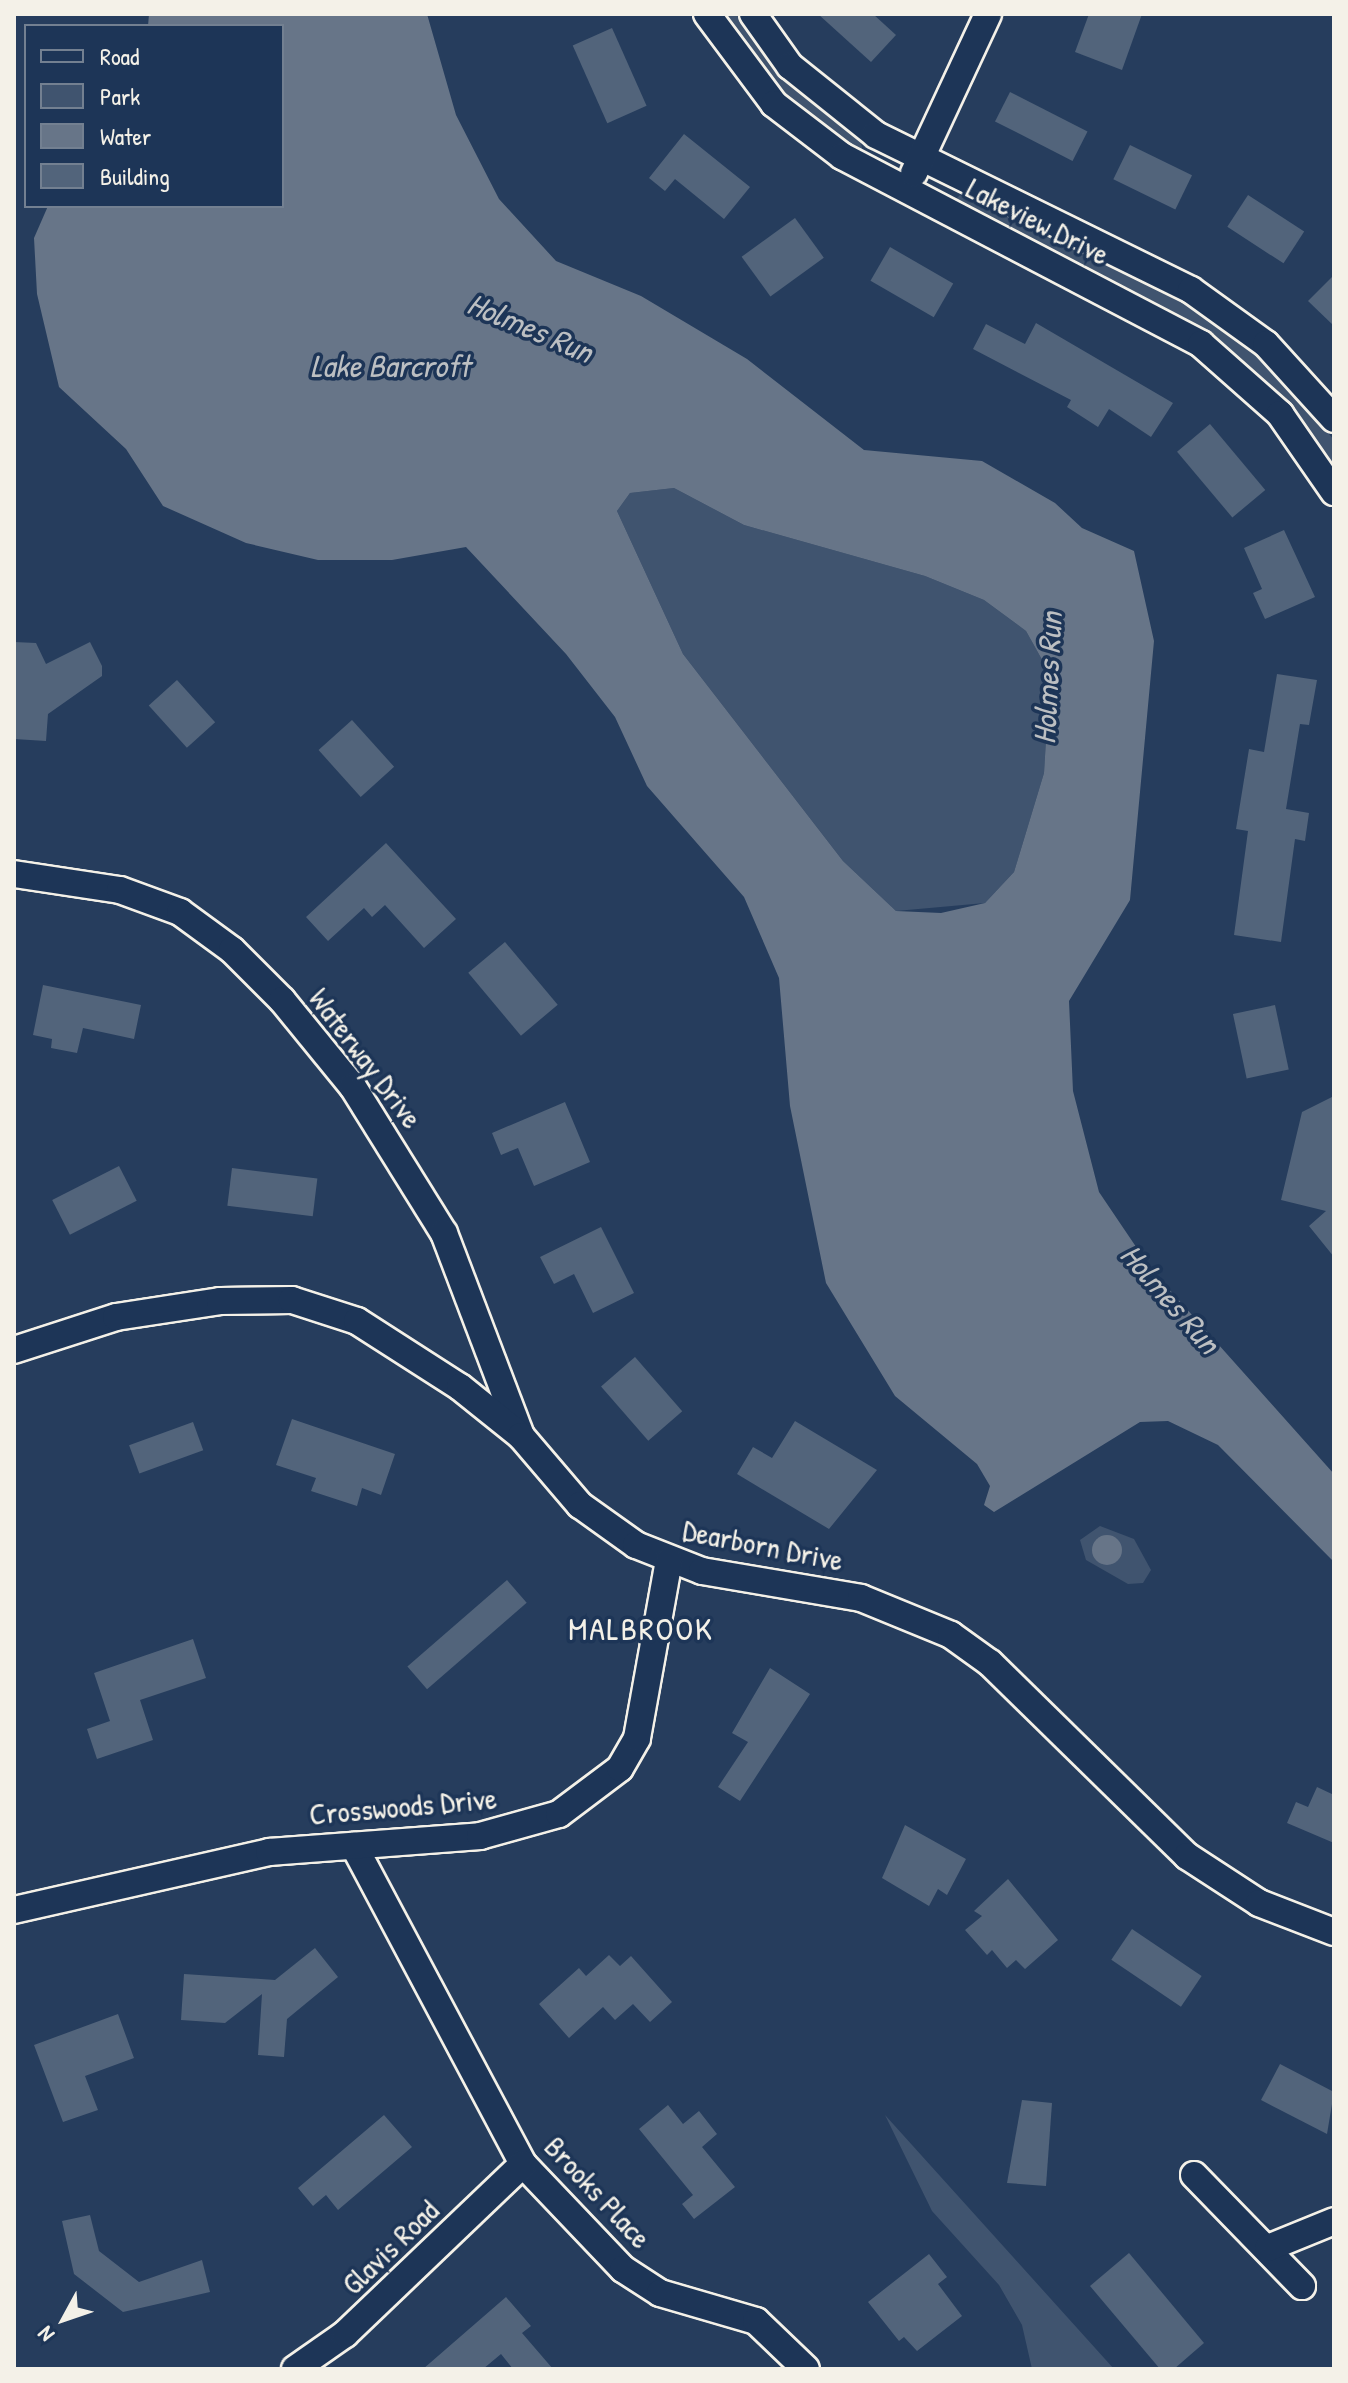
<!DOCTYPE html>
<html>
<head>
<meta charset="utf-8">
<style>
  body { margin:0 }
  #map { position:relative; width:1348px; height:2383px; overflow:hidden; background:#263d5d; font-family:"Patrick Hand",sans-serif }
  div>[style] { position:absolute }
  .green>* { inset:0; background:#40546f }
  .water>* { inset:0; background:#677588 }
  .round { border-radius:50% }
  .building>* { inset:0; background:#52647b; transform-origin:0 0 }
  .roads { filter:drop-shadow(2px 0 #f4f1e8) drop-shadow(-2px 0 #f4f1e8) drop-shadow(0 2px #f4f1e8) drop-shadow(0 -2px #f4f1e8) }
  .minor>* { height:26px; margin:-13px; padding:0 13px; transform-origin:13px; border-radius:13px; background:#1d3557 }
  span { translate:-50% -50%; white-space:nowrap; text-align:center; line-height:1.15; -webkit-text-stroke:7px #1d3557; paint-order:stroke }
  .street-label { font-size:30px; color:#f4f1e8 }
  .water-label { font-size:32px; color:#bcbfc2; font-style:italic }
  .neighbourhood-label { font-size:32px; color:#f4f1e8; letter-spacing:2px }
  .frame { position:absolute; inset:0; border:16px solid #f4f1e8; pointer-events:none }
  .legend { position:absolute; left:24px; top:24px; width:260px; height:184px; box-sizing:border-box; background:#1d3557; border:2px solid #738091; margin:0; padding:10px 14px; list-style:none; font-size:24px; color:#f4f1e8 }
  .legend li { display:flex; align-items:center; gap:16px; height:40px }
  .legend b { width:40px; border:2px solid #738091 }
  .north { position:absolute; left:24px; top:2279px; width:80px; height:80px; -webkit-text-stroke:6px #1d3557; paint-order:stroke; rotate:230deg; font-size:22px; font-weight:700; line-height:32px; text-align:center; color:#f4f1e8 }
  .north::after { content:''; display:block; margin:auto; width:28px; height:36px; background:#f4f1e8; clip-path:polygon(50% 0,100% 100%,50% 72%,0 100%) }
</style>
</head>
<body>
<div id="map">
  <div class="green">
    <div style="clip-path:polygon(720px 14px,738px 14px,769px 61px,861px 142px,863px 155px,801px 118px)"></div>
    <div style="clip-path:polygon(960px 195px,1179px 297px,1266px 359px,1334px 440px,1334px 468px,1266px 386px,1200px 329px,979px 217px,954px 201px)"></div>
    <div style="clip-path:polygon(674px 488px,744px 525px,925px 576px,984px 600px,1026px 631px,1050px 674px,1044px 773px,1014px 872px,985px 903px,896px 911px,843px 861px,683px 654px,617px 511px,630px 493px)"></div>
    <div style="clip-path:polygon(1100px 1526px,1134px 1539px,1151px 1570px,1143px 1583px,1128px 1584px,1086px 1560px,1080px 1540px)"></div>
    <div style="clip-path:polygon(885px 2115px,1114px 2369px,1032px 2369px,1022px 2325px,999px 2285px,932px 2211px)"></div>
  </div>
  <div class="water">
    <div style="clip-path:polygon(evenodd,149px 14px,427px 14px,456px 115px,499px 199px,556px 261px,641px 296px,747px 359px,864px 450px,982px 461px,1055px 503px,1082px 528px,1134px 551px,1154px 641px,1130px 900px,1069px 1001px,1073px 1091px,1099px 1192px,1151px 1269px,1334px 1474px,1334px 1562px,1218px 1445px,1168px 1421px,1140px 1422px,994px 1512px,984px 1505px,990px 1486px,977px 1464px,895px 1396px,826px 1283px,790px 1106px,779px 978px,744px 897px,647px 786px,615px 717px,566px 654px,466px 547px,392px 560px,318px 560px,246px 543px,163px 506px,126px 449px,59px 387px,37px 294px,34px 238px,48px 206px,282px 206px,282px 26px,148px 26px,149px 14px,674px 488px,744px 525px,925px 576px,984px 600px,1026px 631px,1050px 674px,1044px 773px,1014px 872px,985px 903px,941px 913px,896px 911px,843px 861px,683px 654px,617px 511px,630px 493px,674px 488px)"></div>
    <div class="round" style="left:1092px;top:1535px;width:30px;height:30px"></div>
  </div>
  <div class="building">
    <div style="clip-path:polygon(818px 14px,873px 14px,896px 35px,871px 62px)"></div>
    <div style="clip-path:polygon(1089px 14px,1142px 14px,1122px 70px,1075px 52px)"></div>
    <div style="left:612px;top:28px;width:85px;height:43px;rotate:66deg"></div>
    <div style="left:1010px;top:92px;width:87px;height:33px;rotate:27deg"></div>
    <div style="clip-path:polygon(684px 134px,750px 187px,724px 219px,675px 179px,665px 191px,649px 178px)"></div>
    <div style="left:1130px;top:145px;width:69px;height:38px;rotate:26deg"></div>
    <div style="left:1248px;top:195px;width:67px;height:38px;rotate:33deg"></div>
    <div style="left:795px;top:218px;width:49px;height:66px;rotate:54deg"></div>
    <div style="left:890px;top:247px;width:73px;height:39px;rotate:30deg"></div>
    <div style="clip-path:polygon(1334px 275px,1334px 326px,1308px 301px)"></div>
    <div style="clip-path:polygon(1036px 323px,1173px 403px,1151px 437px,1109px 409px,1098px 427px,1067px 407px,1071px 400px,973px 349px,986px 324px,1025px 344px)"></div>
    <div style="left:1210px;top:424px;width:86px;height:43px;rotate:50deg"></div>
    <div style="clip-path:polygon(1284px 530px,1315px 597px,1265px 619px,1253px 593px,1262px 589px,1244px 548px)"></div>
    <div style="clip-path:polygon(14px 642px,36px 643px,46px 664px,90px 642px,102px 666px,102px 676px,48px 714px,46px 741px,14px 739px)"></div>
    <div style="clip-path:polygon(1277px 674px,1317px 680px,1309px 725px,1300px 724px,1286px 809px,1309px 813px,1305px 841px,1295px 839px,1281px 942px,1234px 935px,1248px 831px,1236px 829px,1249px 749px,1264px 752px)"></div>
    <div style="left:177px;top:680px;width:57px;height:38px;rotate:48deg"></div>
    <div style="left:352px;top:720px;width:63px;height:45px;rotate:48deg"></div>
    <div style="clip-path:polygon(386px 843px,456px 919px,424px 948px,385px 905px,372px 917px,364px 908px,328px 941px,306px 917px)"></div>
    <div style="left:505px;top:942px;width:82px;height:48px;rotate:50deg"></div>
    <div style="clip-path:polygon(43px 985px,141px 1005px,134px 1039px,83px 1028px,77px 1053px,51px 1048px,52px 1039px,33px 1035px)"></div>
    <div style="left:1275px;top:1005px;width:66px;height:43px;rotate:78deg"></div>
    <div style="clip-path:polygon(1334px 1096px,1334px 1257px,1309px 1226px,1326px 1211px,1281px 1200px,1302px 1112px)"></div>
    <div style="clip-path:polygon(565px 1102px,590px 1162px,534px 1186px,518px 1148px,501px 1155px,492px 1133px)"></div>
    <div style="left:119px;top:1166px;width:39px;height:75px;rotate:63deg"></div>
    <div style="left:232px;top:1168px;width:86px;height:38px;rotate:7deg"></div>
    <div style="clip-path:polygon(601px 1227px,634px 1293px,593px 1313px,574px 1274px,554px 1284px,540px 1257px)"></div>
    <div style="left:635px;top:1357px;width:72px;height:45px;rotate:49deg"></div>
    <div style="clip-path:polygon(292px 1419px,395px 1454px,381px 1495px,362px 1488px,357px 1506px,311px 1491px,316px 1478px,276px 1465px)"></div>
    <div style="clip-path:polygon(795px 1421px,877px 1470px,829px 1529px,737px 1474px,753px 1447px,772px 1458px)"></div>
    <div style="left:193px;top:1422px;width:30px;height:68px;rotate:70deg"></div>
    <div style="left:507px;top:1580px;width:30px;height:132px;rotate:49deg"></div>
    <div style="clip-path:polygon(193px 1639px,206px 1678px,140px 1700px,153px 1740px,97px 1759px,87px 1729px,110px 1721px,94px 1673px)"></div>
    <div style="clip-path:polygon(770px 1668px,810px 1694px,740px 1801px,718px 1787px,748px 1742px,732px 1733px)"></div>
    <div style="clip-path:polygon(1317px 1787px,1334px 1795px,1334px 1843px,1287px 1823px,1296px 1802px,1308px 1807px)"></div>
    <div style="clip-path:polygon(905px 1825px,966px 1859px,947px 1895px,938px 1889px,929px 1906px,882px 1878px)"></div>
    <div style="clip-path:polygon(1008px 1879px,1058px 1940px,1025px 1969px,1016px 1960px,1007px 1968px,992px 1950px,987px 1955px,965px 1930px,982px 1916px,974px 1911px)"></div>
    <div style="left:1132px;top:1929px;width:84px;height:37px;rotate:34deg"></div>
    <div style="clip-path:polygon(315px 1948px,338px 1977px,287px 2019px,284px 2057px,258px 2055px,262px 1994px,225px 2023px,181px 2020px,184px 1974px,275px 1980px)"></div>
    <div style="clip-path:polygon(609px 1955px,620px 1966px,631px 1956px,672px 2002px,650px 2022px,633px 2004px,615px 2020px,603px 2007px,569px 2038px,539px 2004px,579px 1968px,586px 1976px)"></div>
    <div style="clip-path:polygon(118px 2014px,134px 2058px,85px 2076px,98px 2110px,63px 2122px,34px 2045px)"></div>
    <div style="clip-path:polygon(1280px 2064px,1334px 2092px,1327px 2134px,1261px 2100px)"></div>
    <div style="clip-path:polygon(1022px 2100px,1052px 2103px,1046px 2186px,1007px 2183px)"></div>
    <div style="clip-path:polygon(668px 2105px,683px 2124px,699px 2111px,717px 2134px,702px 2147px,735px 2187px,694px 2219px,682px 2204px,693px 2195px,639px 2129px)"></div>
    <div style="clip-path:polygon(384px 2115px,412px 2147px,338px 2210px,326px 2195px,313px 2206px,298px 2188px)"></div>
    <div style="clip-path:polygon(90px 2215px,99px 2251px,139px 2282px,202px 2260px,210px 2292px,123px 2312px,74px 2274px,62px 2221px)"></div>
    <div style="clip-path:polygon(1129px 2253px,1204px 2343px,1174px 2369px,1160px 2369px,1090px 2286px)"></div>
    <div style="clip-path:polygon(929px 2254px,947px 2277px,938px 2284px,962px 2316px,917px 2351px,904px 2337px,899px 2341px,868px 2302px)"></div>
    <div style="clip-path:polygon(506px 2297px,531px 2326px,522px 2333px,553px 2369px,513px 2369px,501px 2354px,483px 2369px,423px 2369px)"></div>
  </div>
  <div class="roads">
    <div class="minor">
      <div style="left:707px;top:14px;width:112px;rotate:53.3deg"></div>
      <div style="left:774px;top:104px;width:86px;rotate:37.4deg"></div>
      <div style="left:842px;top:156px;width:405px;rotate:27.6deg"></div>
      <div style="left:1201px;top:344px;width:106px;rotate:41.5deg"></div>
      <div style="left:1280px;top:414px;width:95px;rotate:55.3deg"></div>
      <div style="left:753px;top:14px;width:64px;rotate:54.6deg"></div>
      <div style="left:790px;top:66px;width:110px;rotate:38.7deg"></div>
      <div style="left:876px;top:135px;width:351px;rotate:26.2deg"></div>
      <div style="left:1191px;top:290px;width:92px;rotate:35.8deg"></div>
      <div style="left:1266px;top:344px;width:101px;rotate:47.8deg"></div>
      <div style="left:914px;top:173px;width:175px;rotate:-65deg"></div>
      <div style="left:14px;top:874px;width:107px;rotate:8.6deg"></div>
      <div style="left:120px;top:890px;width:64px;rotate:20.1deg"></div>
      <div style="left:180px;top:912px;width:64px;rotate:36.2deg"></div>
      <div style="left:232px;top:950px;width:71px;rotate:45deg"></div>
      <div style="left:282px;top:1000px;width:112px;rotate:50.8deg"></div>
      <div style="left:353px;top:1087px;width:172px;rotate:58.1deg"></div>
      <div style="left:444px;top:1233px;width:217px;rotate:69.2deg"></div>
      <div style="left:14px;top:1350px;width:107px;rotate:-17.9deg"></div>
      <div style="left:116px;top:1317px;width:105px;rotate:-8.7deg"></div>
      <div style="left:220px;top:1301px;width:72px;rotate:-0.8deg"></div>
      <div style="left:292px;top:1300px;width:68px;rotate:17.9deg"></div>
      <div style="left:357px;top:1321px;width:122px;rotate:32.7deg"></div>
      <div style="left:460px;top:1387px;width:78px;rotate:38.8deg"></div>
      <div style="left:521px;top:1436px;width:91px;rotate:49.5deg"></div>
      <div style="left:580px;top:1505px;width:69px;rotate:35.5deg"></div>
      <div style="left:636px;top:1545px;width:71px;rotate:21.5deg"></div>
      <div style="left:702px;top:1571px;width:161px;rotate:9.6deg"></div>
      <div style="left:861px;top:1598px;width:97px;rotate:22.3deg"></div>
      <div style="left:951px;top:1635px;width:48px;rotate:35.7deg"></div>
      <div style="left:990px;top:1663px;width:276px;rotate:44.4deg"></div>
      <div style="left:1187px;top:1856px;width:86px;rotate:33.1deg"></div>
      <div style="left:1259px;top:1903px;width:80px;rotate:21.1deg"></div>
      <div style="left:354px;top:1846px;width:360px;rotate:62deg"></div>
      <div style="left:523px;top:2164px;width:145px;rotate:46.4deg"></div>
      <div style="left:623px;top:2269px;width:44px;rotate:33deg"></div>
      <div style="left:660px;top:2293px;width:100px;rotate:16.3deg"></div>
      <div style="left:756px;top:2321px;width:69px;rotate:43.8deg"></div>
      <div style="left:14px;top:1910px;width:262px;rotate:-12.8deg"></div>
      <div style="left:269px;top:1852px;width:212px;rotate:-4.3deg"></div>
      <div style="left:480px;top:1836px;width:82px;rotate:-15.6deg"></div>
      <div style="left:559px;top:1814px;width:76px;rotate:-37deg"></div>
      <div style="left:620px;top:1768px;width:34px;rotate:-60deg"></div>
      <div style="left:637px;top:1738px;width:180px;rotate:-79.8deg"></div>
      <div style="left:1194px;top:2175px;width:155px;rotate:45.8deg"></div>
      <div style="left:1268px;top:2248px;width:71px;rotate:-22.2deg"></div>
      <div style="left:295px;top:2369px;width:61px;rotate:-35deg"></div>
      <div style="left:345px;top:2334px;width:246px;rotate:-43.7deg"></div>
    </div>
  </div>
  <div class="street-label">
    <span style="left:1038px;top:221px;rotate:27deg">Lakeview Drive</span>
    <span style="left:366px;top:1058px;rotate:53deg">Waterway Drive</span>
    <span style="left:763px;top:1545px;rotate:11deg">Dearborn Drive</span>
    <span style="left:403px;top:1806px;rotate:-5deg">Crosswoods Drive</span>
    <span style="left:598px;top:2192px;rotate:47deg">Brooks Place</span>
    <span style="left:390px;top:2247px;rotate:-44deg">Glavis Road</span>
  </div>
  <div class="water-label">
    <span style="left:530px;top:328px;rotate:23deg">Holmes Run</span>
    <span style="left:390px;top:366px">Lake Barcroft</span>
    <span style="left:1048px;top:678px;rotate:-87deg">Holmes Run</span>
    <span style="left:1170px;top:1299px;rotate:49deg">Holmes Run</span>
  </div>
  <div class="neighbourhood-label">
    <span style="left:641px;top:1629px">MALBROOK</span>
  </div>
  <div class="frame"></div>
  <ul class="legend">
  <li><b style="height:10px;background:#1d3557"></b>Road</li>
  <li><b style="height:22px;background:#40546f"></b>Park</li>
  <li><b style="height:22px;background:#677588"></b>Water</li>
  <li><b style="height:22px;background:#52647b"></b>Building</li>
  </ul>
  <div class="north">N</div>
</div>
</body>
</html>
